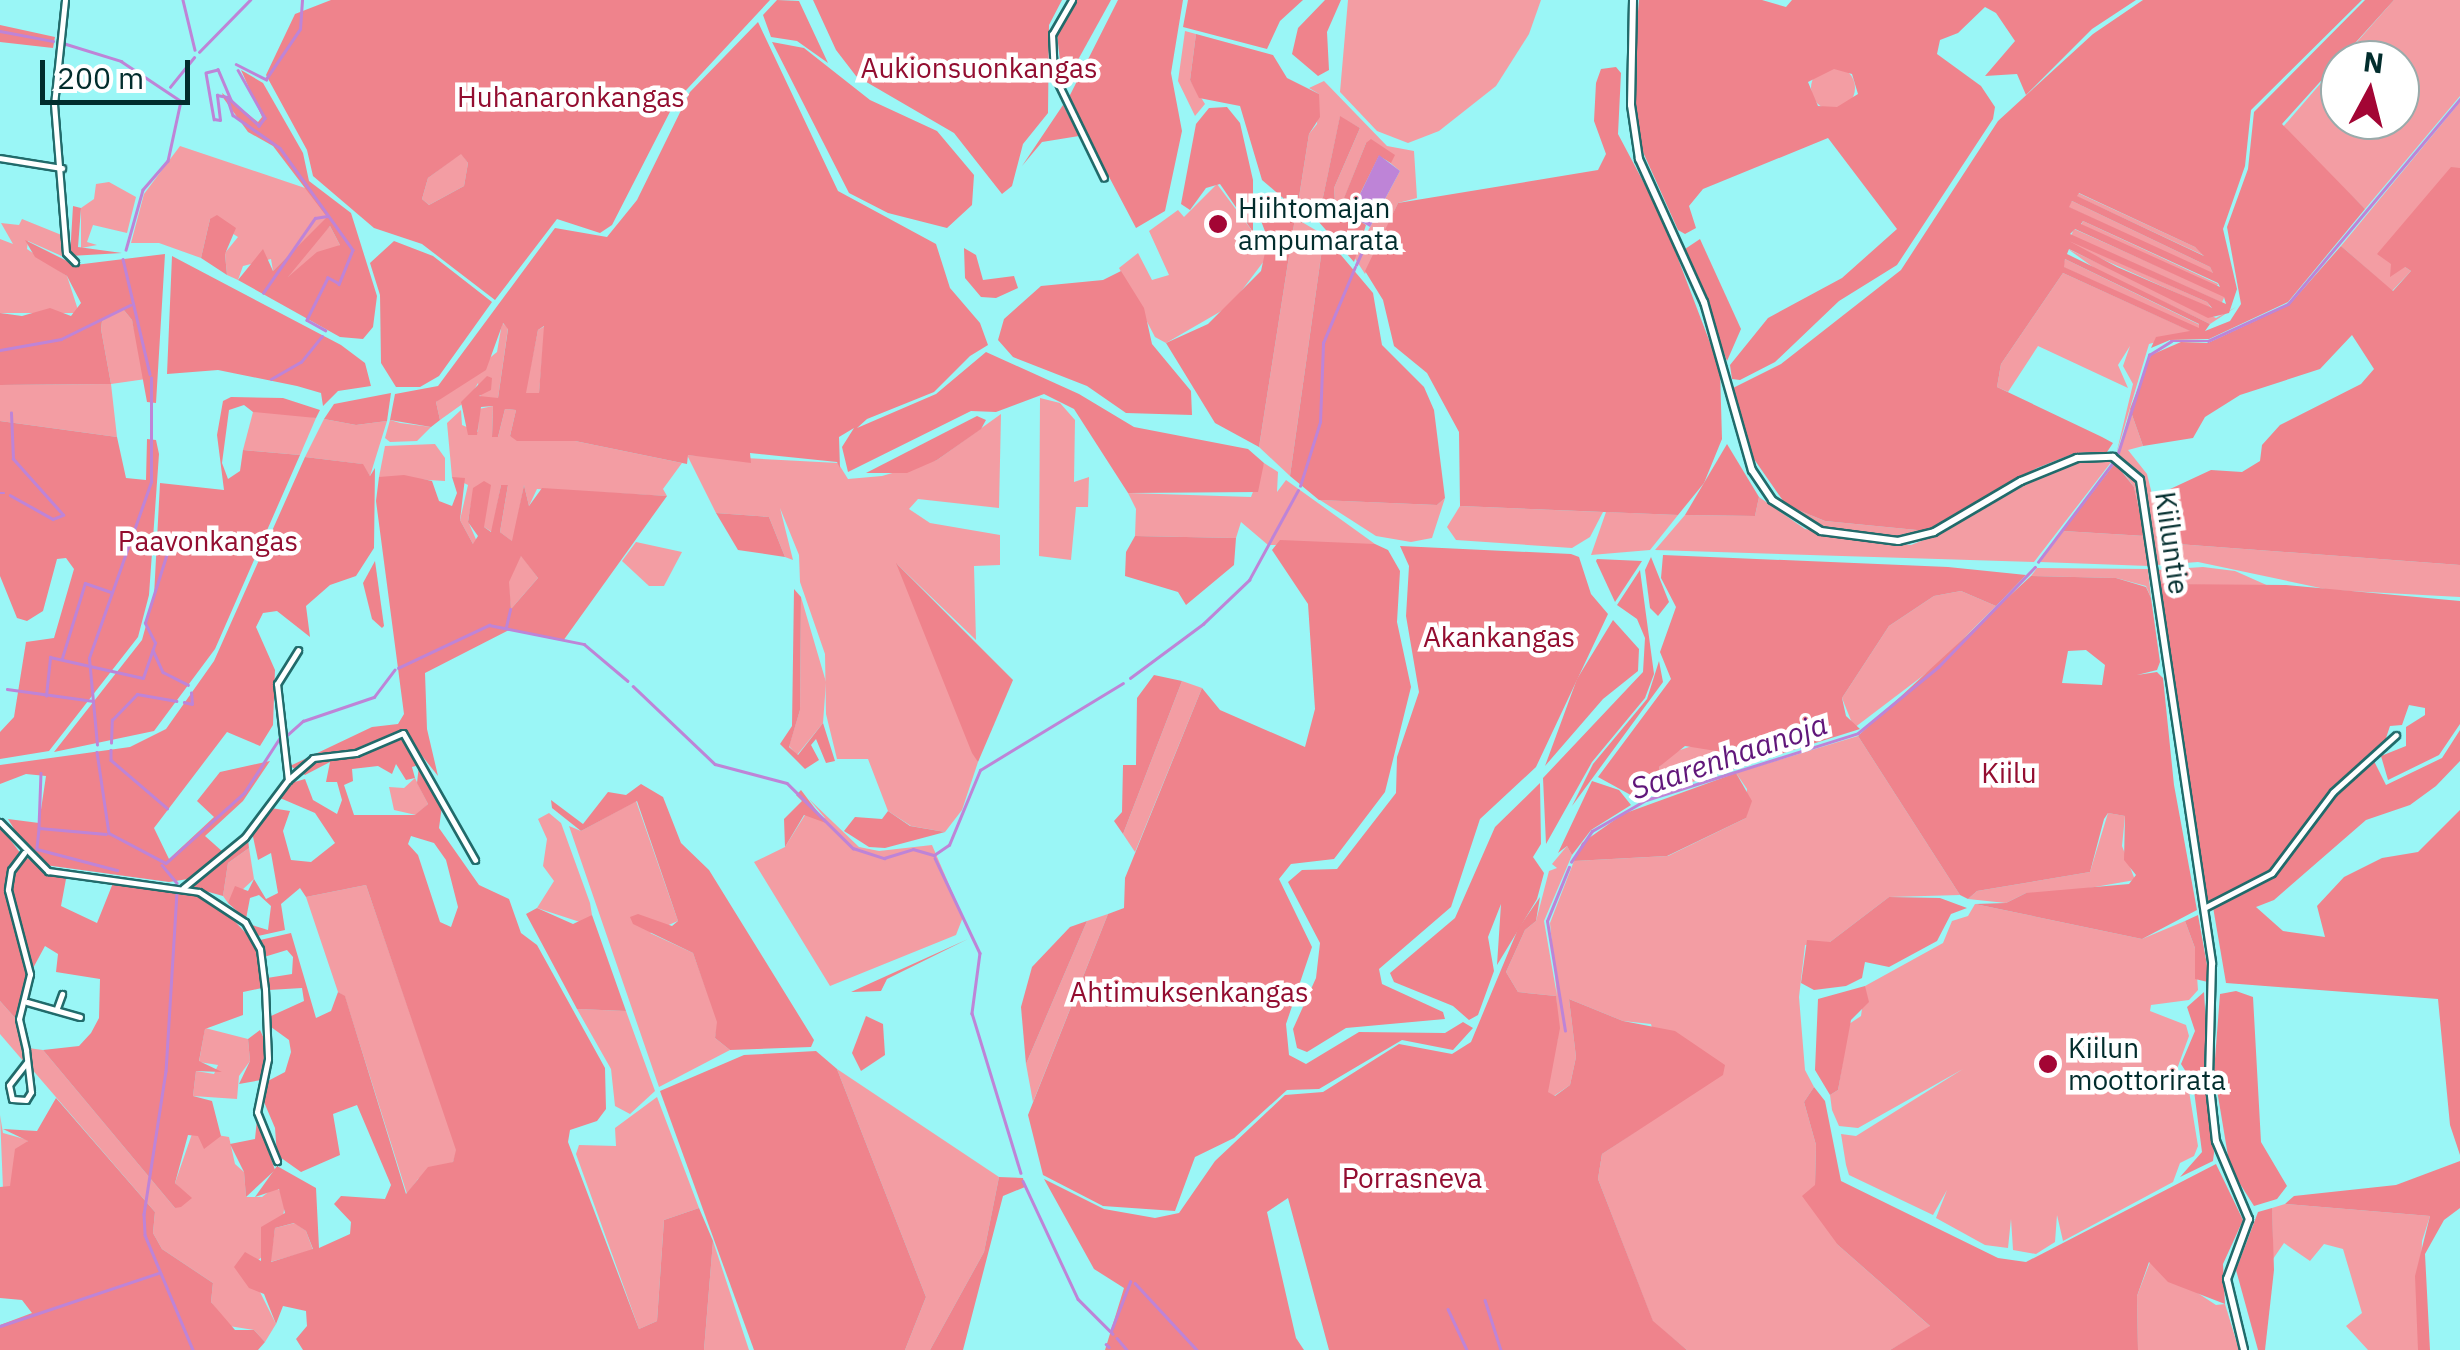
<!DOCTYPE html>
<html>
<head>
<meta charset="utf-8">
<style>
  body { margin:0 }
  #map { position:relative; width:2460px; height:1350px; overflow:hidden; background:#9af6f6; font-family:"IBM Plex Sans",sans-serif }
  div>[style] { position:absolute }
  .green>* { inset:0; background:#f39da3; transform-origin:0 0 }
  .round { border-radius:50% }
  .forest>* { inset:0; background:#ef838c }
  .water>* { inset:0; background:#be84d7 }
  .stream>* { height:2.5px; margin:-1.25px; padding:0 1.25px; transform-origin:1.25px; border-radius:1.25px; background:#be84d7 }
  .roads { filter:drop-shadow(2px 0 #216b6b) drop-shadow(-2px 0 #216b6b) drop-shadow(0 2px #216b6b) drop-shadow(0 -2px #216b6b) }
  .minor>* { height:5px; margin:-2.5px; padding:0 2.5px; transform-origin:2.5px; border-radius:2.5px; background:#fff }
  .tertiary>* { height:6px; margin:-3px; padding:0 3px; transform-origin:3px; border-radius:3px; background:#fff }
  .dots>* { width:28px; height:28px; translate:-50% -50%; box-sizing:border-box; border:5px solid #fff; border-radius:50% }
  span { translate:-50% -50%; white-space:nowrap; text-align:center; line-height:1.15; -webkit-text-stroke:9px #fff; paint-order:stroke }
  .park-label { font-size:28px; color:#930d30 }
  .poi-label { font-size:28px; color:#022d2d }
  .left { translate:0 -50%; text-align:left }
  .street-label { font-size:28px; color:#022d2d }
  .water-label { font-size:30px; color:#60167a; font-style:italic }
  .north { position:absolute; left:2320px; top:40px; width:100px; height:100px; box-sizing:border-box; background:#fff; border:2px solid #9aabab; border-radius:50%; rotate:7deg; font-size:28px; font-weight:700; line-height:40px; text-align:center; color:#022d2d }
  .north::after { content:''; display:block; margin:auto; width:35px; height:45px; background:#a30534; clip-path:polygon(50% 0,100% 100%,50% 72%,0 100%) }
  .scale { position:absolute; left:40px; top:60px; width:150px; height:45px; box-sizing:border-box; border:5px solid #022d2d; border-top:0; padding-left:12px; font-size:30px; line-height:35px; white-space:nowrap; color:#022d2d; -webkit-text-stroke:8px #fff; paint-order:stroke }
</style>
</head>
<body>
<div id="map">
  <div class="green">
    <div style="clip-path:polygon(1348px 0,1541px 0,1529px 34px,1496px 86px,1439px 131px,1408px 143px,1377px 131px,1340px 92px)"></div>
    <div style="clip-path:polygon(2394px 0,2460px 0,2460px 96px,2365px 209px,2282px 128px,2340px 61px,2340px 120px,2400px 120px,2400px 60px,2341px 60px)"></div>
    <div style="clip-path:polygon(1185px 31px,1196px 34px,1190px 80px,1205px 104px,1195px 116px,1178px 81px)"></div>
    <div class="round" style="left:1811px;top:66px;width:44px;height:44px"></div>
    <div style="clip-path:polygon(1324px 81px,1387px 146px,1414px 151px,1417px 198px,1398px 203px,1365px 274px,1354px 257px,1400px 171px,1366px 143px,1336px 219px,1334px 188px,1360px 128px,1340px 117px,1318px 221px,1297px 210px,1309px 134px,1317px 124px,1319px 94px,1309px 88px)"></div>
    <div style="clip-path:polygon(2460px 102px,2460px 168px,2451px 168px,2405px 267px,2411px 271px,2392px 291px,2341px 246px)"></div>
    <div style="clip-path:polygon(180px 146px,308px 189px,328px 217px,273px 271px,271px 259px,243px 266px,238px 280px,227px 275px,225px 253px,238px 237px,210px 219px,201px 258px,159px 243px,131px 243px,144px 194px)"></div>
    <div style="clip-path:polygon(461px 153px,468px 163px,464px 186px,429px 205px,422px 199px,428px 178px)"></div>
    <div style="clip-path:polygon(109px 182px,136px 197px,127px 233px,93px 225px,87px 242px,97px 245px,81px 248px,81px 208px,94px 199px,96px 184px)"></div>
    <div style="clip-path:polygon(1217px 184px,1253px 232px,1249px 244px,1267px 250px,1267px 257px,1230px 306px,1166px 343px,1155px 337px,1119px 268px,1138px 253px,1152px 280px,1169px 275px,1149px 231px,1178px 210px,1184px 217px)"></div>
    <div style="clip-path:polygon(2078px 193px,2195px 247px,2205px 256px,2076px 196px)"></div>
    <div style="clip-path:polygon(2072px 201px,2210px 267px,2214px 275px,2068px 207px)"></div>
    <div style="clip-path:polygon(1295px 218px,1324px 235px,1290px 476px,1259px 447px)"></div>
    <div style="clip-path:polygon(22px 219px,64px 236px,64px 257px,28px 241px,27px 249px,67px 276px,79px 313px,0 313px,0 239px,13px 244px,1px 223px,19px 225px)"></div>
    <div style="left:2083px;top:221px;width:149px;height:4px;rotate:25deg"></div>
    <div style="clip-path:polygon(330px 226px,340px 245px,288px 277px,300px 257px)"></div>
    <div style="left:2074px;top:229px;width:165px;height:7px;rotate:24deg"></div>
    <div style="clip-path:polygon(2069px 240px,2207px 302px,2212px 309px,2069px 244px)"></div>
    <div style="clip-path:polygon(2068px 249px,2216px 318px,2236px 307px,2210px 324px,2097px 270px)"></div>
    <div style="clip-path:polygon(2065px 259px,2200px 325px,2199px 329px,2063px 267px)"></div>
    <div style="clip-path:polygon(2063px 273px,2193px 332px,2149px 344px,2116px 455px,2133px 384px,2123px 366px,2130px 346px,2118px 365px,2128px 388px,2038px 346px,2008px 392px,1997px 387px,2001px 364px)"></div>
    <div style="clip-path:polygon(123px 309px,132px 320px,146px 379px,111px 384px,117px 437px,0 421px,0 385px,111px 384px,101px 329px,102px 321px)"></div>
    <div style="clip-path:polygon(502px 323px,508px 328px,498px 398px,481px 399px,478px 383px,468px 400px,440px 420px,436px 402px,497px 352px)"></div>
    <div style="clip-path:polygon(545px 326px,539px 393px,525px 393px,538px 330px)"></div>
    <div style="clip-path:polygon(1040px 398px,1060px 403px,1075px 420px,1074px 482px,1089px 477px,1088px 507px,1076px 507px,1071px 560px,1039px 556px)"></div>
    <div style="clip-path:polygon(493px 406px,492px 436px,498px 437px,505px 409px,516px 410px,510px 436px,523px 440px,575px 441px,682px 463px,663px 489px,667px 496px,537px 489px,529px 506px,524px 485px,513px 542px,500px 532px,508px 485px,501px 485px,492px 532px,484px 527px,480px 489px,474px 488px,468px 521px,478px 544px,473px 544px,460px 520px,468px 485px,452px 477px,447px 423px,461px 410px,462px 425px,478px 432px,479px 409px)"></div>
    <div style="clip-path:polygon(2130px 409px,2143px 446px,2128px 450px,2147px 474px,2164px 543px,2460px 565px,2460px 597px,2330px 590px,2198px 562px,2157px 565px,2144px 480px,2119px 455px)"></div>
    <div style="clip-path:polygon(281px 411px,316px 418px,300px 455px,243px 450px,253px 412px)"></div>
    <div style="clip-path:polygon(1001px 414px,999px 508px,918px 499px,909px 509px,930px 523px,1000px 535px,1000px 565px,974px 566px,976px 640px,897px 564px,978px 762px,962px 810px,945px 832px,911px 826px,888px 811px,868px 759px,837px 759px,826px 714px,825px 654px,800px 582px,799px 555px,780px 508px,793px 560px,785px 557px,769px 517px,716px 513px,687px 455px,838px 463px,848px 479px,882px 476px,937px 460px)"></div>
    <div style="clip-path:polygon(324px 419px,356px 425px,387px 421px,370px 476px,362px 464px,305px 457px)"></div>
    <div style="clip-path:polygon(390px 420px,400px 423px,431px 427px,417px 441px,390px 442px,385px 438px)"></div>
    <div style="clip-path:polygon(435px 444px,445px 458px,445px 481px,379px 477px,385px 446px)"></div>
    <div style="clip-path:polygon(2085px 460px,2112px 461px,2034px 562px,1655px 550px,1685px 515px,1755px 516px,1759px 497px,1805px 529px,1911px 545px,1944px 532px,2035px 477px)"></div>
    <div style="clip-path:polygon(2116px 462px,2134px 477px,2140px 490px,2149px 566px,2040px 562px,2063px 531px,2145px 536px,2134px 487px)"></div>
    <div style="clip-path:polygon(1264px 463px,1278px 472px,1277px 492px,1286px 480px,1375px 544px,1268px 545px,1241px 522px,1236px 538px,1135px 536px,1136px 509px,1128px 493px,1251px 497px)"></div>
    <div style="clip-path:polygon(1445px 498px,1432px 538px,1411px 542px,1376px 536px,1320px 500px,1437px 505px)"></div>
    <div style="clip-path:polygon(1786px 505px,1825px 521px,1927px 531px,1894px 537px,1822px 528px)"></div>
    <div style="clip-path:polygon(1460px 506px,1603px 512px,1590px 537px,1572px 548px,1456px 540px,1447px 527px)"></div>
    <div style="clip-path:polygon(1606px 512px,1678px 515px,1650px 550px,1591px 555px)"></div>
    <div style="clip-path:polygon(636px 542px,682px 552px,664px 586px,649px 586px,622px 561px)"></div>
    <div style="clip-path:polygon(521px 555px,538px 578px,511px 609px,508px 582px)"></div>
    <div style="clip-path:polygon(2203px 567px,2235px 571px,2271px 587px,2160px 584px,2157px 570px)"></div>
    <div style="clip-path:polygon(2037px 568px,2148px 569px,2151px 598px,2146px 586px,2116px 578px,2031px 576px)"></div>
    <div style="clip-path:polygon(1961px 591px,1996px 606px,1937px 665px,1854px 728px,1842px 698px,1889px 626px,1934px 596px)"></div>
    <div style="clip-path:polygon(801px 597px,826px 682px,823px 723px,797px 755px,789px 746px,800px 710px)"></div>
    <div style="clip-path:polygon(1182px 681px,1202px 688px,1135px 852px,1123px 834px)"></div>
    <div style="clip-path:polygon(1858px 736px,1960px 895px,1889px 897px,1830px 942px,1805px 945px,1799px 997px,1805px 1070px,1814px 1087px,1804px 1102px,1816px 1145px,1815px 1185px,1838px 1245px,1931px 1327px,1890px 1350px,1687px 1350px,1653px 1322px,1598px 1179px,1602px 1154px,1672px 1107px,1651px 1024px,1623px 1021px,1569px 999px,1576px 1057px,1570px 1085px,1554px 1096px,1547px 1092px,1548px 1070px,1558px 1038px,1556px 996px,1518px 992px,1506px 972px,1525px 930px,1536px 921px,1549px 871px,1557px 868px,1552px 864px,1567px 846px,1572px 855px,1544px 921px,1557px 996px,1550px 923px,1574px 861px,1668px 856px,1746px 818px,1747px 789px,1736px 773px)"></div>
    <div style="clip-path:polygon(1695px 745px,1716px 751px,1730px 770px,1661px 792px,1659px 767px,1674px 752px)"></div>
    <div style="clip-path:polygon(415px 778px,428px 804px,416px 815px,394px 810px,389px 787px,404px 788px)"></div>
    <div style="clip-path:polygon(809px 799px,859px 847px,879px 851px,932px 845px,963px 917px,956px 935px,830px 986px,754px 862px,785px 847px,805px 815px,825px 818px)"></div>
    <div style="clip-path:polygon(636px 801px,678px 921px,650px 933px,693px 953px,718px 1022px,715px 1038px,730px 1050px,659px 1087px,569px 826px,581px 831px)"></div>
    <div style="clip-path:polygon(549px 813px,561px 823px,590px 903px,592px 915px,583px 923px,537px 908px,554px 881px,543px 866px,547px 839px,538px 819px)"></div>
    <div style="clip-path:polygon(2108px 813px,2125px 816px,2122px 846px,2135px 880px,2043px 896px,2026px 893px,2006px 903px,1968px 899px,1977px 891px,2090px 872px)"></div>
    <div style="clip-path:polygon(249px 848px,254px 879px,228px 903px,223px 896px,228px 863px)"></div>
    <div style="clip-path:polygon(366px 885px,457px 1150px,453px 1162px,418px 1179px,407px 1194px,345px 997px,338px 992px,306px 897px)"></div>
    <div style="clip-path:polygon(1975px 904px,2142px 939px,2185px 921px,2195px 948px,2198px 990px,2189px 1000px,2151px 1005px,2150px 1011px,2186px 1025px,2189px 1036px,2177px 1069px,2188px 1085px,2198px 1146px,2194px 1156px,2180px 1163px,2173px 1182px,2063px 1241px,2057px 1215px,2055px 1242px,2036px 1254px,2013px 1250px,2011px 1219px,2008px 1248px,1985px 1245px,1936px 1218px,1947px 1190px,1933px 1215px,1849px 1175px,1846px 1165px,1841px 1134px,1856px 1136px,1963px 1069px,1858px 1128px,1839px 1126px,1832px 1110px,1830px 1095px,1838px 1090px,1849px 1024px,1861px 1016px,1865px 986px,1943px 943px,1952px 921px,1968px 916px)"></div>
    <div style="clip-path:polygon(1108px 914px,1033px 1102px,1026px 1064px,1087px 921px)"></div>
    <div style="clip-path:polygon(0 1001px,16px 1019px,24px 1062px,0 1034px)"></div>
    <div style="clip-path:polygon(577px 1009px,626px 1011px,655px 1091px,630px 1114px,615px 1106px,611px 1069px)"></div>
    <div style="clip-path:polygon(205px 1028px,248px 1039px,250px 1061px,239px 1076px,237px 1099px,193px 1096px,196px 1071px,214px 1074px,218px 1065px,199px 1062px)"></div>
    <div style="clip-path:polygon(28px 1048px,43px 1050px,175px 1208px,182px 1190px,175px 1183px,193px 1131px,229px 1137px,235px 1164px,244px 1172px,246px 1197px,262px 1197px,275px 1187px,286px 1195px,283px 1217px,262px 1227px,263px 1256px,257px 1261px,259px 1290px,276px 1324px,265px 1342px,254px 1330px,229px 1326px,211px 1302px,213px 1283px,162px 1249px,153px 1233px,155px 1212px,30px 1067px)"></div>
    <div style="clip-path:polygon(837px 1069px,999px 1177px,984px 1252px,930px 1350px,905px 1350px,926px 1297px)"></div>
    <div style="clip-path:polygon(657px 1097px,699px 1208px,664px 1220px,657px 1321px,639px 1329px,576px 1154px,579px 1145px,616px 1146px,615px 1128px)"></div>
    <div style="clip-path:polygon(0 1115px,3px 1133px,28px 1140px,10px 1187px,3px 1189px)"></div>
    <div style="clip-path:polygon(2285px 1204px,2430px 1216px,2422px 1241px,2418px 1350px,2368px 1350px,2346px 1326px,2362px 1313px,2343px 1249px,2324px 1244px,2310px 1261px,2284px 1243px,2273px 1259px,2272px 1208px)"></div>
    <div style="clip-path:polygon(295px 1223px,306px 1231px,313px 1250px,270px 1262px,275px 1228px)"></div>
    <div style="clip-path:polygon(713px 1241px,749px 1350px,704px 1350px)"></div>
    <div style="clip-path:polygon(2150px 1262px,2216px 1305px,2225px 1304px,2239px 1350px,2138px 1350px,2137px 1296px)"></div>
  </div>
  <div class="forest">
    <div style="clip-path:polygon(evenodd,331px 0,770px 0,675px 102px,612px 225px,600px 233px,557px 219px,495px 300px,422px 244px,374px 228px,313px 176px,307px 150px,266px 75px,295px 14px,331px 0,461px 154px,468px 163px,464px 186px,429px 205px,422px 199px,428px 178px,461px 154px)"></div>
    <div style="clip-path:polygon(777px 0,799px 1px,828px 63px,797px 41px,771px 37px,763px 15px)"></div>
    <div style="clip-path:polygon(813px 0,1062px 0,1049px 25px,1048px 113px,1023px 144px,1012px 186px,1002px 194px,954px 133px,856px 76px,836px 50px)"></div>
    <div style="clip-path:polygon(1077px 0,1111px 0,1063px 87px,1057px 34px)"></div>
    <div style="clip-path:polygon(1118px 0,1183px 0,1171px 73px,1182px 131px,1165px 211px,1136px 228px,1068px 99px)"></div>
    <div style="clip-path:polygon(1188px 0,1303px 0,1280px 21px,1267px 49px,1183px 27px)"></div>
    <div style="clip-path:polygon(1325px 0,1341px 0,1327px 32px,1329px 70px,1318px 76px,1292px 54px,1298px 28px)"></div>
    <div style="clip-path:polygon(evenodd,1639px 0,1762px 0,1786px 7px,1792px 0,2136px 0,2092px 29px,2026px 95px,2017px 74px,1985px 76px,2015px 41px,1996px 13px,1985px 7px,1958px 33px,1940px 40px,1937px 54px,1981px 86px,1995px 107px,1993px 119px,1897px 265px,1839px 301px,1775px 362px,1740px 380px,1732px 379px,1730px 365px,1768px 318px,1842px 278px,1897px 229px,1828px 138px,1703px 189px,1689px 206px,1696px 228px,1685px 234px,1678px 230px,1638px 141px,1633px 70px,1639px 0,1834px 69px,1852px 74px,1858px 94px,1837px 107px,1818px 106px,1808px 82px,1834px 69px)"></div>
    <div style="clip-path:polygon(evenodd,2143px 0,2362px 0,2251px 110px,2245px 166px,2223px 229px,2237px 289px,2229px 313px,2208px 318px,2069px 249px,2067px 254px,2210px 324px,2205px 331px,2230px 321px,2241px 304px,2227px 227px,2248px 169px,2254px 112px,2365px 0,2394px 0,2282px 124px,2365px 209px,2288px 302px,2209px 339px,2170px 340px,2151px 348px,2156px 337px,2190px 331px,2063px 273px,2001px 364px,1997px 387px,2102px 437px,2113px 443px,2107px 452px,2075px 453px,2037px 468px,1927px 531px,1825px 521px,1786px 505px,1747px 449px,1733px 388px,1781px 364px,1901px 270px,1998px 121px,2093px 34px,2143px 0,2079px 193px,2195px 247px,2204px 256px,2077px 196px,2079px 193px,2143px 0,2072px 201px,2210px 267px,2213px 273px,2069px 207px,2072px 201px,2143px 0,2083px 221px,2218px 283px,2220px 287px,2081px 224px,2083px 221px,2143px 0,2075px 229px,2224px 297px,2226px 304px,2070px 234px,2075px 229px,2143px 0,2069px 241px,2207px 302px,2212px 308px,2117px 267px,2069px 241px,2143px 0,2065px 259px,2199px 324px,2199px 328px,2064px 267px,2065px 259px)"></div>
    <div style="clip-path:polygon(evenodd,758px 22px,838px 191px,936px 244px,950px 288px,980px 323px,988px 345px,970px 356px,934px 392px,867px 419px,857px 428px,936px 394px,986px 352px,1079px 394px,1134px 427px,1248px 449px,1264px 463px,1258px 492px,1128px 493px,1074px 409px,1044px 394px,996px 412px,971px 411px,848px 472px,842px 447px,854px 428px,839px 437px,840px 468px,837px 462px,750px 453px,751px 463px,688px 455px,687px 464px,575px 441px,517px 441px,510px 436px,516px 410px,505px 409px,498px 437px,492px 437px,493px 406px,481px 407px,477px 435px,468px 435px,461px 402px,487px 376px,492px 378px,491px 390px,479px 396px,498px 398px,508px 329px,503px 323px,486px 370px,436px 402px,440px 420px,431px 427px,390px 420px,395px 394px,438px 386px,555px 228px,607px 237px,637px 200px,690px 92px,758px 22px,544px 326px,539px 393px,526px 393px,538px 330px,544px 326px)"></div>
    <div style="clip-path:polygon(0 25px,55px 37px,53px 48px,0 42px)"></div>
    <div style="clip-path:polygon(1196px 34px,1273px 55px,1287px 78px,1319px 94px,1320px 117px,1309px 134px,1297px 210px,1262px 180px,1240px 106px,1199px 98px,1190px 80px)"></div>
    <div style="clip-path:polygon(772px 42px,804px 48px,870px 100px,937px 131px,974px 175px,972px 205px,947px 228px,888px 213px,849px 193px)"></div>
    <div style="clip-path:polygon(1616px 67px,1621px 73px,1618px 134px,1663px 219px,1720px 369px,1722px 439px,1704px 483px,1678px 515px,1460px 506px,1459px 432px,1427px 373px,1394px 346px,1383px 300px,1365px 271px,1398px 203px,1598px 170px,1606px 154px,1594px 121px,1596px 83px,1601px 69px)"></div>
    <div style="clip-path:polygon(evenodd,241px 70px,263px 83px,303px 153px,309px 181px,351px 213px,377px 296px,373px 327px,363px 339px,340px 337px,238px 280px,263px 249px,273px 271px,327px 217px,273px 146px,248px 132px,224px 99px,222px 93px,258px 122px,262px 117px,241px 70px,330px 226px,340px 245px,317px 252px,288px 277px,330px 226px)"></div>
    <div style="clip-path:polygon(1063px 105px,1079px 136px,1042px 142px,1022px 166px)"></div>
    <div style="clip-path:polygon(1227px 107px,1240px 123px,1253px 180px,1253px 232px,1220px 184px,1206px 188px,1190px 210px,1181px 204px,1196px 124px,1209px 108px)"></div>
    <div style="clip-path:polygon(1340px 116px,1360px 128px,1334px 188px,1336px 218px,1366px 143px,1371px 139px,1395px 155px,1391px 163px,1379px 156px,1350px 214px,1366px 225px,1354px 262px,1318px 221px)"></div>
    <div style="clip-path:polygon(2451px 167px,2460px 168px,2460px 565px,2164px 543px,2153px 497px,2211px 470px,2242px 472px,2260px 461px,2262px 445px,2280px 425px,2361px 384px,2374px 369px,2352px 335px,2320px 369px,2240px 395px,2205px 417px,2193px 438px,2143px 446px,2130px 409px,2151px 355px,2181px 342px,2208px 343px,2289px 305px,2341px 246px,2393px 291px,2411px 271px,2405px 267px,2390px 277px,2391px 264px,2377px 254px)"></div>
    <div style="clip-path:polygon(1269px 196px,1295px 218px,1259px 447px,1215px 423px,1166px 343px,1208px 324px,1261px 271px,1268px 239px,1256px 208px,1260px 197px)"></div>
    <div style="clip-path:polygon(73px 206px,81px 208px,78px 247px,122px 253px,70px 256px)"></div>
    <div style="clip-path:polygon(217px 215px,236px 228px,225px 254px,227px 275px,201px 258px,210px 219px)"></div>
    <div style="clip-path:polygon(1324px 235px,1373px 293px,1382px 345px,1424px 387px,1434px 410px,1445px 498px,1437px 505px,1319px 500px,1290px 476px)"></div>
    <div style="clip-path:polygon(1700px 239px,1741px 329px,1727px 361px,1685px 249px)"></div>
    <div style="clip-path:polygon(25px 240px,75px 265px,165px 254px,156px 403px,147px 402px,132px 320px,123px 309px,102px 321px,101px 329px,111px 384px,0 385px,0 313px,22px 316px,50px 308px,71px 316px,81px 303px,67px 276px,35px 257px)"></div>
    <div style="clip-path:polygon(394px 241px,433px 256px,492px 302px,439px 376px,420px 387px,396px 387px,381px 363px,380px 295px,370px 263px)"></div>
    <div style="clip-path:polygon(964px 248px,976px 255px,983px 280px,1014px 276px,1018px 288px,996px 298px,981px 297px,965px 278px)"></div>
    <div style="clip-path:polygon(172px 256px,341px 345px,365px 363px,371px 386px,338px 391px,323px 406px,321px 393px,297px 386px,218px 370px,167px 374px)"></div>
    <div style="clip-path:polygon(1121px 271px,1144px 308px,1152px 344px,1191px 391px,1192px 415px,1126px 413px,1087px 386px,1013px 357px,998px 340px,1004px 319px,1041px 286px,1103px 280px)"></div>
    <div style="clip-path:polygon(391px 393px,387px 421px,356px 425px,324px 419px,334px 404px)"></div>
    <div style="clip-path:polygon(231px 397px,283px 398px,320px 410px,316px 418px,253px 412px,244px 405px,229px 410px,222px 463px,228px 479px,240px 471px,243px 450px,300px 455px,215px 649px,154px 731px,54px 752px,142px 640px,154px 596px,160px 483px,224px 490px,217px 435px,223px 401px)"></div>
    <div style="clip-path:polygon(977px 416px,986px 420px,981px 429px,937px 460px,907px 473px,866px 473px)"></div>
    <div style="clip-path:polygon(0 421px,117px 437px,126px 478px,146px 480px,147px 439px,156px 440px,159px 454px,149px 595px,138px 637px,49px 751px,0 759px,0 732px,14px 717px,26px 642px,54px 638px,74px 569px,66px 558px,57px 559px,43px 611px,27px 621px,17px 618px,0 576px)"></div>
    <div style="clip-path:polygon(1727px 444px,1759px 497px,1755px 516px,1685px 515px)"></div>
    <div style="clip-path:polygon(305px 457px,363px 464px,370px 476px,375px 468px,374px 548px,356px 576px,330px 585px,306px 606px,310px 637px,277px 611px,263px 613px,256px 627px,275px 670px,273px 725px,260px 746px,227px 732px,154px 828px,169px 859px,214px 817px,197px 801px,220px 772px,270px 761px,243px 801px,205px 836px,223px 852px,188px 879px,169px 882px,45px 865px,27px 850px,8px 819px,39px 823px,46px 776px,26px 774px,0 784px,0 765px,130px 747px,166px 729px,214px 661px)"></div>
    <div style="clip-path:polygon(2115px 463px,2134px 487px,2145px 536px,2063px 531px)"></div>
    <div style="clip-path:polygon(evenodd,404px 475px,432px 481px,439px 501px,452px 506px,457px 493px,452px 477px,465px 478px,460px 520px,473px 544px,478px 536px,468px 522px,473px 488px,484px 481px,491px 485px,484px 527px,491px 532px,501px 485px,508px 485px,500px 532px,512px 541px,524px 485px,529px 506px,542px 488px,667px 496px,563px 641px,509px 630px,425px 673px,427px 729px,438px 776px,415px 747px,442px 806px,439px 828px,479px 885px,509px 899px,521px 933px,537px 945px,605px 1068px,606px 1109px,597px 1121px,570px 1130px,568px 1142px,639px 1329px,657px 1321px,664px 1220px,699px 1208px,713px 1241px,704px 1350px,303px 1350px,296px 1339px,307px 1326px,306px 1311px,283px 1306px,276px 1324px,264px 1294px,249px 1288px,234px 1267px,245px 1252px,261px 1261px,261px 1227px,285px 1213px,279px 1189px,255px 1197px,277px 1166px,316px 1188px,319px 1248px,350px 1234px,351px 1222px,334px 1204px,341px 1196px,385px 1199px,391px 1185px,357px 1105px,333px 1114px,340px 1155px,301px 1172px,277px 1155px,275px 1128px,261px 1095px,266px 1082px,285px 1072px,291px 1052px,289px 1040px,271px 1027px,271px 1016px,304px 1001px,302px 988px,269px 990px,267px 978px,292px 974px,293px 957px,287px 950px,264px 957px,260px 940px,291px 933px,316px 1018px,331px 1011px,338px 992px,345px 996px,406px 1194px,428px 1167px,453px 1162px,456px 1150px,366px 885px,306px 897px,300px 888px,281px 904px,285px 930px,258px 936px,252px 925px,268px 930px,271px 906px,259px 895px,250px 898px,246px 919px,228px 903px,235px 886px,248px 891px,254px 879px,266px 899px,278px 893px,271px 853px,258px 860px,252px 832px,271px 808px,290px 811px,283px 831px,291px 860px,311px 862px,335px 843px,315px 813px,280px 798px,291px 783px,305px 779px,313px 800px,337px 814px,342px 800px,337px 782px,326px 782px,330px 762px,305px 775px,290px 766px,372px 727px,398px 724px,404px 714px,376px 501px,379px 477px,404px 475px,521px 556px,538px 578px,511px 609px,509px 582px,521px 556px,404px 475px,396px 764px,406px 780px,415px 778px,412px 767px,419px 765px,417px 783px,428px 804px,415px 815px,354px 815px,344px 785px,353px 781px,352px 769px,378px 766px,392px 774px,396px 764px,404px 475px,411px 836px,434px 843px,446px 860px,458px 907px,451px 927px,440px 922px,418px 855px,408px 844px,411px 836px,404px 475px,294px 1223px,306px 1231px,313px 1249px,271px 1262px,275px 1228px,294px 1223px)"></div>
    <div style="clip-path:polygon(716px 513px,769px 517px,785px 557px,738px 550px)"></div>
    <div style="clip-path:polygon(1135px 536px,1236px 538px,1234px 565px,1186px 605px,1178px 592px,1125px 576px,1126px 552px)"></div>
    <div style="clip-path:polygon(1280px 540px,1375px 544px,1388px 550px,1400px 571px,1397px 622px,1411px 687px,1385px 792px,1334px 859px,1291px 864px,1279px 879px,1312px 947px,1286px 1024px,1289px 1055px,1306px 1064px,1359px 1032px,1445px 1033px,1463px 1022px,1473px 1028px,1453px 1050px,1402px 1040px,1319px 1089px,1287px 1090px,1234px 1138px,1195px 1157px,1175px 1211px,1103px 1206px,1043px 1175px,1028px 1115px,1108px 914px,1124px 908px,1125px 878px,1202px 688px,1220px 710px,1305px 747px,1315px 709px,1308px 604px,1272px 550px)"></div>
    <div style="clip-path:polygon(1400px 546px,1571px 554px,1579px 557px,1591px 594px,1608px 614px,1536px 767px,1480px 819px,1451px 907px,1379px 969px,1382px 984px,1443px 1012px,1445px 1019px,1346px 1028px,1307px 1052px,1297px 1048px,1293px 1029px,1316px 978px,1320px 943px,1288px 882px,1302px 870px,1337px 869px,1396px 793px,1397px 757px,1419px 692px,1406px 616px,1409px 566px)"></div>
    <div style="clip-path:polygon(1663px 555px,1948px 567px,2026px 575px,1996px 606px,1961px 591px,1934px 596px,1889px 626px,1842px 698px,1846px 716px,1860px 729px,1730px 770px,1716px 751px,1685px 746px,1659px 767px,1661px 792px,1638px 799px,1598px 777px,1671px 679px,1660px 652px,1676px 607px,1661px 578px)"></div>
    <div style="clip-path:polygon(1651px 557px,1669px 602px,1658px 616px,1650px 608px,1645px 570px)"></div>
    <div style="clip-path:polygon(375px 561px,384px 626px,382px 628px,372px 619px,363px 583px)"></div>
    <div style="clip-path:polygon(1596px 561px,1597px 559px,1642px 561px,1615px 602px)"></div>
    <div style="clip-path:polygon(896px 563px,1013px 680px,978px 762px,972px 753px)"></div>
    <div style="clip-path:polygon(1640px 570px,1654px 674px,1645px 698px,1592px 762px,1546px 844px,1543px 778px,1643px 672px,1645px 638px,1637px 619px,1617px 605px)"></div>
    <div style="clip-path:polygon(evenodd,2031px 576px,2116px 578px,2146px 587px,2151px 598px,2160px 662px,2157px 670px,2137px 675px,2157px 672px,2163px 678px,2174px 785px,2197px 910px,2142px 939px,1975px 904px,2006px 903px,2026px 893px,2129px 884px,2136px 875px,2124px 860px,2125px 816px,2108px 813px,2104px 819px,2090px 872px,1977px 891px,1968px 899px,1960px 895px,1858px 736px,2031px 576px,2086px 650px,2105px 665px,2102px 685px,2062px 683px,2068px 651px,2086px 650px)"></div>
    <div style="clip-path:polygon(2160px 584px,2286px 585px,2460px 601px,2460px 724px,2439px 755px,2388px 780px,2381px 756px,2406px 746px,2406px 727px,2425px 715px,2425px 708px,2409px 705px,2402px 725px,2390px 726px,2382px 750px,2331px 792px,2267px 874px,2207px 903px)"></div>
    <div style="clip-path:polygon(794px 589px,801px 597px,800px 710px,789px 747px,798px 755px,823px 723px,835px 761px,826px 763px,816px 739px,811px 745px,819px 760px,805px 769px,780px 744px,792px 726px)"></div>
    <div style="clip-path:polygon(1613px 620px,1639px 649px,1638px 671px,1603px 699px,1545px 766px,1577px 679px)"></div>
    <div style="clip-path:polygon(1659px 661px,1663px 682px,1572px 806px,1593px 764px,1647px 699px)"></div>
    <div style="clip-path:polygon(1154px 675px,1182px 681px,1123px 834px,1114px 821px,1122px 812px,1123px 765px,1136px 765px,1137px 698px)"></div>
    <div style="clip-path:polygon(2460px 730px,2460px 761px,2436px 786px,2410px 805px,2366px 820px,2274px 900px,2256px 907px,2283px 931px,2325px 937px,2317px 906px,2344px 877px,2382px 858px,2418px 852px,2460px 810px,2460px 1155px,2450px 1125px,2438px 999px,2226px 983px,2213px 907px,2271px 878px,2334px 793px,2373px 759px,2386px 785px,2442px 758px)"></div>
    <div style="clip-path:polygon(1736px 773px,1752px 801px,1746px 818px,1667px 856px,1574px 861px,1582px 843px,1623px 814px)"></div>
    <div style="clip-path:polygon(1592px 781px,1619px 790px,1631px 805px,1591px 830px,1572px 855px,1567px 846px,1558px 853px)"></div>
    <div style="clip-path:polygon(1540px 783px,1541px 844px,1533px 857px,1544px 873px,1537px 899px,1497px 965px,1501px 904px,1488px 937px,1494px 971px,1478px 1015px,1469px 1020px,1453px 1006px,1394px 982px,1390px 973px,1455px 918px,1495px 827px)"></div>
    <div style="clip-path:polygon(641px 784px,663px 797px,681px 843px,709px 870px,814px 1040px,811px 1047px,730px 1050px,715px 1038px,717px 1022px,693px 953px,633px 924px,630px 917px,638px 914px,672px 926px,678px 921px,637px 801px,581px 831px,552px 808px,551px 800px,583px 824px,608px 792px,626px 795px)"></div>
    <div style="clip-path:polygon(801px 790px,826px 823px,804px 815px,785px 847px,784px 819px,802px 801px,796px 795px)"></div>
    <div style="clip-path:polygon(888px 811px,910px 826px,945px 832px,885px 848px,869px 847px,844px 831px,855px 817px,882px 819px)"></div>
    <div style="clip-path:polygon(0 826px,21px 854px,9px 869px,7px 893px,28px 971px,16px 1019px,0 1001px)"></div>
    <div style="clip-path:polygon(248px 839px,249px 848px,228px 863px,223px 896px,191px 887px)"></div>
    <div style="clip-path:polygon(23px 856px,66px 879px,61px 906px,97px 923px,113px 883px,164px 889px,214px 899px,256px 944px,262px 988px,243px 992px,243px 1015px,205px 1029px,199px 1061px,222px 1072px,196px 1071px,193px 1096px,212px 1101px,221px 1136px,204px 1149px,198px 1136px,188px 1135px,175px 1183px,192px 1198px,181px 1207px,175px 1208px,43px 1050px,79px 1046px,91px 1033px,99px 1018px,100px 979px,56px 972px,58px 954px,45px 946px,32px 970px,10px 886px)"></div>
    <div style="clip-path:polygon(1540px 897px,1536px 921px,1525px 930px,1506px 972px,1518px 992px,1556px 996px,1560px 1028px,1548px 1092px,1555px 1096px,1570px 1085px,1576px 1057px,1569px 999px,1623px 1021px,1675px 1031px,1725px 1065px,1723px 1075px,1602px 1154px,1598px 1179px,1653px 1321px,1687px 1350px,1329px 1350px,1288px 1198px,1267px 1212px,1296px 1338px,1304px 1350px,1105px 1350px,1124px 1288px,1094px 1269px,1044px 1179px,1104px 1209px,1155px 1218px,1179px 1213px,1215px 1161px,1285px 1095px,1323px 1092px,1399px 1044px,1452px 1054px,1471px 1042px,1518px 929px)"></div>
    <div style="clip-path:polygon(1889px 897px,1940px 898px,1967px 908px,1951px 914px,1937px 941px,1889px 967px,1865px 962px,1862px 978px,1846px 986px,1814px 990px,1801px 983px,1807px 940px,1830px 942px)"></div>
    <div style="clip-path:polygon(537px 908px,573px 924px,592px 915px,626px 1011px,577px 1009px,526px 914px)"></div>
    <div style="clip-path:polygon(2198px 915px,2207px 965px,2208px 982px,2195px 979px,2195px 948px,2185px 921px)"></div>
    <div style="clip-path:polygon(1087px 921px,1026px 1064px,1021px 1007px,1032px 967px,1070px 927px)"></div>
    <div style="clip-path:polygon(968px 939px,887px 979px,881px 991px,851px 992px)"></div>
    <div style="clip-path:polygon(1865px 986px,1869px 1002px,1851px 1020px,1838px 1090px,1830px 1095px,1815px 1070px,1818px 999px)"></div>
    <div style="clip-path:polygon(2236px 991px,2253px 997px,2261px 1142px,2287px 1186px,2277px 1199px,2254px 1206px,2230px 1168px,2214px 1072px,2220px 994px)"></div>
    <div style="clip-path:polygon(2204px 992px,2214px 1153px,2213px 1161px,2180px 1177px,2202px 1152px,2193px 1083px,2181px 1064px,2195px 1031px,2187px 1007px)"></div>
    <div style="clip-path:polygon(866px 1016px,883px 1024px,885px 1055px,861px 1071px,852px 1053px)"></div>
    <div style="clip-path:polygon(260px 1030px,266px 1043px,261px 1080px,239px 1084px,250px 1061px,248px 1039px)"></div>
    <div style="clip-path:polygon(816px 1051px,837px 1069px,926px 1297px,905px 1350px,754px 1350px,660px 1091px,744px 1055px)"></div>
    <div style="clip-path:polygon(1814px 1087px,1825px 1101px,1841px 1181px,1998px 1258px,2026px 1262px,2216px 1164px,2243px 1220px,2223px 1264px,2225px 1304px,2168px 1282px,2149px 1262px,2137px 1296px,2138px 1350px,1890px 1350px,1930px 1326px,1838px 1245px,1802px 1196px,1815px 1185px,1816px 1145px,1804px 1102px)"></div>
    <div style="clip-path:polygon(56px 1098px,155px 1212px,153px 1233px,162px 1249px,213px 1283px,211px 1302px,235px 1330px,254px 1330px,265px 1342px,258px 1350px,0 1350px,0 1325px,32px 1313px,22px 1300px,0 1298px,0 1187px,10px 1186px,15px 1149px,28px 1141px,3px 1129px,37px 1131px)"></div>
    <div style="clip-path:polygon(257px 1119px,275px 1170px,246px 1197px,244px 1172px,230px 1144px,255px 1139px)"></div>
    <div style="clip-path:polygon(2460px 1161px,2460px 1208px,2444px 1220px,2425px 1254px,2430px 1350px,2418px 1350px,2415px 1276px,2430px 1216px,2285px 1204px,2294px 1196px,2396px 1185px)"></div>
    <div style="clip-path:polygon(999px 1177px,1023px 1178px,1025px 1187px,1003px 1196px,963px 1350px,930px 1350px,984px 1252px)"></div>
    <div style="clip-path:polygon(2272px 1208px,2274px 1270px,2265px 1350px,2258px 1350px,2236px 1270px,2258px 1212px)"></div>
  </div>
  <div class="water">
    <div style="clip-path:polygon(1379px 155px,1400px 171px,1370px 227px,1350px 215px)"></div>
  </div>
  <div class="stream">
    <div style="left:183px;top:0;width:51px;rotate:76.5deg"></div>
    <div style="left:0;top:31px;width:54px;rotate:10.7deg"></div>
    <div style="left:63px;top:43px;width:61px;rotate:17.2deg"></div>
    <div style="left:121px;top:61px;width:72px;rotate:33.7deg"></div>
    <div style="left:181px;top:101px;width:61px;rotate:102.2deg"></div>
    <div style="left:168px;top:161px;width:38px;rotate:131deg"></div>
    <div style="left:143px;top:190px;width:62px;rotate:105.8deg"></div>
    <div style="left:199px;top:52px;width:73px;rotate:-45.6deg"></div>
    <div style="left:236px;top:64px;width:34px;rotate:27deg"></div>
    <div style="left:266px;top:79px;width:60px;rotate:-55.8deg"></div>
    <div style="left:300px;top:29px;width:29px;rotate:-86deg"></div>
    <div style="left:238px;top:70px;width:55px;rotate:60.6deg"></div>
    <div style="left:265px;top:118px;width:10px;rotate:127deg"></div>
    <div style="left:259px;top:126px;width:38px;rotate:-138deg"></div>
    <div style="left:231px;top:101px;width:34px;rotate:-113deg"></div>
    <div style="left:218px;top:70px;width:12px;rotate:166deg"></div>
    <div style="left:206px;top:73px;width:47px;rotate:80.1deg"></div>
    <div style="left:214px;top:119px;width:6px;rotate:9deg"></div>
    <div style="left:220px;top:120px;width:25px;rotate:-97deg"></div>
    <div style="left:217px;top:95px;width:10px;rotate:11deg"></div>
    <div style="left:227px;top:97px;width:19px;rotate:72deg"></div>
    <div style="left:233px;top:115px;width:57px;rotate:35.1deg"></div>
    <div style="left:280px;top:148px;width:125px;rotate:54.4deg"></div>
    <div style="left:353px;top:250px;width:37px;rotate:112deg"></div>
    <div style="left:339px;top:284px;width:13px;rotate:-151deg"></div>
    <div style="left:328px;top:278px;width:47px;rotate:116.6deg"></div>
    <div style="left:307px;top:320px;width:21px;rotate:29deg"></div>
    <div style="left:170px;top:87px;width:38px;rotate:-51deg"></div>
    <div style="left:123px;top:259px;width:118px;rotate:76.8deg"></div>
    <div style="left:1356px;top:265px;width:32px;rotate:-66deg"></div>
    <div style="left:263px;top:293px;width:91px;rotate:-55.3deg"></div>
    <div style="left:315px;top:218px;width:12px;rotate:-9deg"></div>
    <div style="left:0;top:350px;width:62px;rotate:-10.2deg"></div>
    <div style="left:61px;top:339px;width:77px;rotate:-26.2deg"></div>
    <div style="left:271px;top:379px;width:34px;rotate:-30deg"></div>
    <div style="left:301px;top:362px;width:33px;rotate:-51deg"></div>
    <div style="left:2118px;top:453px;width:103px;rotate:-72.4deg"></div>
    <div style="left:2149px;top:355px;width:26px;rotate:-32deg"></div>
    <div style="left:2171px;top:341px;width:37px"></div>
    <div style="left:2208px;top:341px;width:88px;rotate:-24.8deg"></div>
    <div style="left:2288px;top:304px;width:268px;rotate:-50deg"></div>
    <div style="left:1300px;top:486px;width:67px;rotate:-72.6deg"></div>
    <div style="left:1320px;top:422px;width:79px;rotate:-87.8deg"></div>
    <div style="left:1323px;top:343px;width:82px;rotate:-67.2deg"></div>
    <div style="left:0;top:493px;width:4px"></div>
    <div style="left:10px;top:495px;width:49px;rotate:29.2deg"></div>
    <div style="left:53px;top:519px;width:11px;rotate:-22deg"></div>
    <div style="left:63px;top:515px;width:75px;rotate:-131.8deg"></div>
    <div style="left:13px;top:459px;width:46px;rotate:-92.5deg"></div>
    <div style="left:2038px;top:562px;width:126px;rotate:-53deg"></div>
    <div style="left:506px;top:627px;width:18px;rotate:-77deg"></div>
    <div style="left:153px;top:650px;width:24px;rotate:66deg"></div>
    <div style="left:163px;top:672px;width:28px;rotate:27deg"></div>
    <div style="left:62px;top:658px;width:78px;rotate:-73deg"></div>
    <div style="left:85px;top:583px;width:28px;rotate:19deg"></div>
    <div style="left:398px;top:668px;width:101px;rotate:-25.3deg"></div>
    <div style="left:489px;top:625px;width:97px;rotate:11.3deg"></div>
    <div style="left:584px;top:644px;width:57px;rotate:40.1deg"></div>
    <div style="left:1130px;top:678px;width:91px;rotate:-36.5deg"></div>
    <div style="left:1203px;top:624px;width:64px;rotate:-43.7deg"></div>
    <div style="left:1249px;top:580px;width:102px;rotate:-61.4deg"></div>
    <div style="left:633px;top:686px;width:113px;rotate:43.6deg"></div>
    <div style="left:715px;top:764px;width:74px;rotate:14.8deg"></div>
    <div style="left:787px;top:783px;width:93px;rotate:44.6deg"></div>
    <div style="left:853px;top:848px;width:33px;rotate:18deg"></div>
    <div style="left:884px;top:858px;width:30px;rotate:-17deg"></div>
    <div style="left:913px;top:849px;width:22px;rotate:16deg"></div>
    <div style="left:934px;top:855px;width:18px;rotate:-34deg"></div>
    <div style="left:949px;top:845px;width:81px;rotate:-67.5deg"></div>
    <div style="left:980px;top:770px;width:167px;rotate:-31.3deg"></div>
    <div style="left:7px;top:689px;width:87px;rotate:7.9deg"></div>
    <div style="left:46px;top:696px;width:39px;rotate:-84deg"></div>
    <div style="left:50px;top:657px;width:95px;rotate:12.7deg"></div>
    <div style="left:143px;top:678px;width:37px;rotate:-71deg"></div>
    <div style="left:155px;top:643px;width:22px;rotate:-117deg"></div>
    <div style="left:145px;top:623px;width:80px;rotate:-72.5deg"></div>
    <div style="left:169px;top:547px;width:39px;rotate:-157deg"></div>
    <div style="left:184px;top:702px;width:8px;rotate:14deg"></div>
    <div style="left:192px;top:704px;width:11px;rotate:-95deg"></div>
    <div style="left:285px;top:737px;width:24px;rotate:-42deg"></div>
    <div style="left:303px;top:721px;width:75px;rotate:-18.7deg"></div>
    <div style="left:374px;top:697px;width:34px;rotate:-53deg"></div>
    <div style="left:111px;top:743px;width:23px;rotate:-88deg"></div>
    <div style="left:112px;top:720px;width:36px;rotate:-46deg"></div>
    <div style="left:137px;top:694px;width:40px;rotate:10deg"></div>
    <div style="left:97px;top:745px;width:87px;rotate:-95.3deg"></div>
    <div style="left:89px;top:658px;width:187px;rotate:-70.6deg"></div>
    <div style="left:151px;top:482px;width:104px;rotate:-90deg"></div>
    <div style="left:111px;top:750px;width:10px;rotate:90deg"></div>
    <div style="left:111px;top:760px;width:74px;rotate:40.6deg"></div>
    <div style="left:97px;top:752px;width:82px;rotate:81.6deg"></div>
    <div style="left:109px;top:833px;width:64px;rotate:27.8deg"></div>
    <div style="left:166px;top:863px;width:105px;rotate:-41.9deg"></div>
    <div style="left:244px;top:793px;width:64px;rotate:-57.1deg"></div>
    <div style="left:41px;top:773px;width:55px;rotate:92.1deg"></div>
    <div style="left:39px;top:828px;width:67px;rotate:5.1deg"></div>
    <div style="left:39px;top:829px;width:20px;rotate:96deg"></div>
    <div style="left:37px;top:849px;width:83px;rotate:14.7deg"></div>
    <div style="left:935px;top:858px;width:105px;rotate:64.7deg"></div>
    <div style="left:980px;top:953px;width:61px;rotate:97.6deg"></div>
    <div style="left:972px;top:1013px;width:167px;rotate:73deg"></div>
    <div style="left:1571px;top:862px;width:37px;rotate:-56deg"></div>
    <div style="left:1592px;top:831px;width:62px;rotate:-29.9deg"></div>
    <div style="left:1646px;top:800px;width:222px;rotate:-17.5deg"></div>
    <div style="left:1858px;top:733px;width:104px;rotate:-39.5deg"></div>
    <div style="left:1938px;top:667px;width:139px;rotate:-45.9deg"></div>
    <div style="left:162px;top:865px;width:23px;rotate:50deg"></div>
    <div style="left:177px;top:892px;width:179px;rotate:93.5deg"></div>
    <div style="left:166px;top:1071px;width:145px;rotate:98.7deg"></div>
    <div style="left:144px;top:1214px;width:21px;rotate:87deg"></div>
    <div style="left:145px;top:1235px;width:125px;rotate:67.3deg"></div>
    <div style="left:1565px;top:1031px;width:111px;rotate:-99.3deg"></div>
    <div style="left:1547px;top:921px;width:58px;rotate:-67.8deg"></div>
    <div style="left:1023px;top:1181px;width:130px;rotate:65deg"></div>
    <div style="left:1078px;top:1299px;width:49px;rotate:45deg"></div>
    <div style="left:1135px;top:1283px;width:91px;rotate:47.2deg"></div>
    <div style="left:1485px;top:1300px;width:52px;rotate:72.3deg"></div>
    <div style="left:1448px;top:1309px;width:45px;rotate:65.1deg"></div>
    <div style="left:0;top:1326px;width:167px;rotate:-18.5deg"></div>
    <div style="left:1111px;top:1331px;width:53px;rotate:-68.8deg"></div>
    <div style="left:1117px;top:1338px;width:16px;rotate:50deg"></div>
    <div style="left:1106px;top:1344px;width:4px;rotate:45deg"></div>
  </div>
  <div class="roads">
    <div class="minor">
      <div style="left:65px;top:0;width:105px;rotate:96deg"></div>
      <div style="left:54px;top:104px;width:149px;rotate:85.4deg"></div>
      <div style="left:66px;top:253px;width:13px;rotate:45deg"></div>
      <div style="left:1072px;top:0;width:39px;rotate:120deg"></div>
      <div style="left:1052px;top:34px;width:41px;rotate:87.2deg"></div>
      <div style="left:1054px;top:75px;width:114px;rotate:64.1deg"></div>
      <div style="left:0;top:158px;width:63px;rotate:9.2deg"></div>
      <div style="left:288px;top:780px;width:33px;rotate:-41deg"></div>
      <div style="left:313px;top:758px;width:43px;rotate:-6.6deg"></div>
      <div style="left:356px;top:753px;width:51px;rotate:-23.1deg"></div>
      <div style="left:403px;top:733px;width:146px;rotate:60.4deg"></div>
      <div style="left:0;top:822px;width:69px;rotate:45.6deg"></div>
      <div style="left:48px;top:871px;width:152px;rotate:7.9deg"></div>
      <div style="left:199px;top:892px;width:55px;rotate:33.1deg"></div>
      <div style="left:245px;top:922px;width:31px;rotate:61deg"></div>
      <div style="left:260px;top:949px;width:40px;rotate:82.9deg"></div>
      <div style="left:265px;top:989px;width:70px;rotate:87.5deg"></div>
      <div style="left:268px;top:1059px;width:54px;rotate:101.7deg"></div>
      <div style="left:257px;top:1112px;width:53px;rotate:67.8deg"></div>
      <div style="left:24px;top:853px;width:21px;rotate:127deg"></div>
      <div style="left:11px;top:870px;width:20px;rotate:99deg"></div>
      <div style="left:8px;top:890px;width:87px;rotate:75.3deg"></div>
      <div style="left:30px;top:974px;width:46px;rotate:103.7deg"></div>
      <div style="left:19px;top:1019px;width:32px;rotate:77deg"></div>
      <div style="left:26px;top:1050px;width:42px;rotate:83.2deg"></div>
      <div style="left:31px;top:1092px;width:9px;rotate:122deg"></div>
      <div style="left:26px;top:1100px;width:14px;rotate:-176deg"></div>
      <div style="left:12px;top:1099px;width:14px;rotate:-102deg"></div>
      <div style="left:9px;top:1085px;width:29px;rotate:-52deg"></div>
      <div style="left:183px;top:888px;width:80px;rotate:-39.4deg"></div>
      <div style="left:245px;top:837px;width:71px;rotate:-53deg"></div>
      <div style="left:288px;top:780px;width:97px;rotate:-96.5deg"></div>
      <div style="left:277px;top:684px;width:40px;rotate:-58deg"></div>
      <div style="left:2204px;top:908px;width:76px;rotate:-27.2deg"></div>
      <div style="left:2272px;top:873px;width:101px;rotate:-53deg"></div>
      <div style="left:2333px;top:792px;width:85px;rotate:-42.1deg"></div>
      <div style="left:27px;top:1002px;width:55px;rotate:15.8deg"></div>
      <div style="left:57px;top:1008px;width:15px;rotate:-70deg"></div>
    </div>
    <div class="tertiary">
      <div style="left:1633px;top:0;width:105px;rotate:91.1deg"></div>
      <div style="left:1631px;top:105px;width:55px;rotate:81.6deg"></div>
      <div style="left:1639px;top:159px;width:157px;rotate:65.6deg"></div>
      <div style="left:1704px;top:302px;width:175px;rotate:74.1deg"></div>
      <div style="left:1752px;top:470px;width:36px;rotate:56deg"></div>
      <div style="left:1772px;top:500px;width:58px;rotate:32.3deg"></div>
      <div style="left:1821px;top:531px;width:78px;rotate:7.4deg"></div>
      <div style="left:1898px;top:541px;width:37px;rotate:-14deg"></div>
      <div style="left:1934px;top:532px;width:101px;rotate:-30.4deg"></div>
      <div style="left:2021px;top:481px;width:61px;rotate:-22.3deg"></div>
      <div style="left:2077px;top:458px;width:36px;rotate:-2deg"></div>
      <div style="left:2113px;top:457px;width:35px;rotate:40deg"></div>
      <div style="left:2140px;top:480px;width:489px;rotate:81.5deg"></div>
      <div style="left:2212px;top:964px;width:114px;rotate:91.5deg"></div>
      <div style="left:2209px;top:1078px;width:63px;rotate:83.7deg"></div>
      <div style="left:2216px;top:1141px;width:85px;rotate:67.1deg"></div>
      <div style="left:2249px;top:1219px;width:64px;rotate:110.1deg"></div>
      <div style="left:2227px;top:1279px;width:73px;rotate:76.5deg"></div>
    </div>
  </div>
  <div class="dots">
    <div style="left:1218px;top:224px;background:#a30534"></div>
    <div style="left:2048px;top:1064px;background:#a30534"></div>
  </div>
  <div class="park-label">
    <span style="left:979px;top:68px">Aukionsuonkangas</span>
    <span style="left:571px;top:97px">Huhanaronkangas</span>
    <span style="left:208px;top:541px">Paavonkangas</span>
    <span style="left:1499px;top:637px">Akankangas</span>
    <span style="left:2009px;top:773px">Kiilu</span>
    <span style="left:1189px;top:992px">Ahtimuksenkangas</span>
    <span style="left:1412px;top:1178px">Porrasneva</span>
  </div>
  <div class="poi-label">
    <span class="left" style="left:1238px;top:224px">Hiihtomajan<br>ampumarata</span>
    <span class="left" style="left:2068px;top:1064px">Kiilun<br>moottorirata</span>
  </div>
  <div class="street-label">
    <span style="left:2172px;top:543px;rotate:82deg">Kiiluntie</span>
  </div>
  <div class="water-label">
    <span style="left:1729px;top:756px;rotate:-19deg">Saarenhaanoja</span>
  </div>
  <div class="north">N</div>
  <div class="scale">200 m</div>
</div>
</body>
</html>
